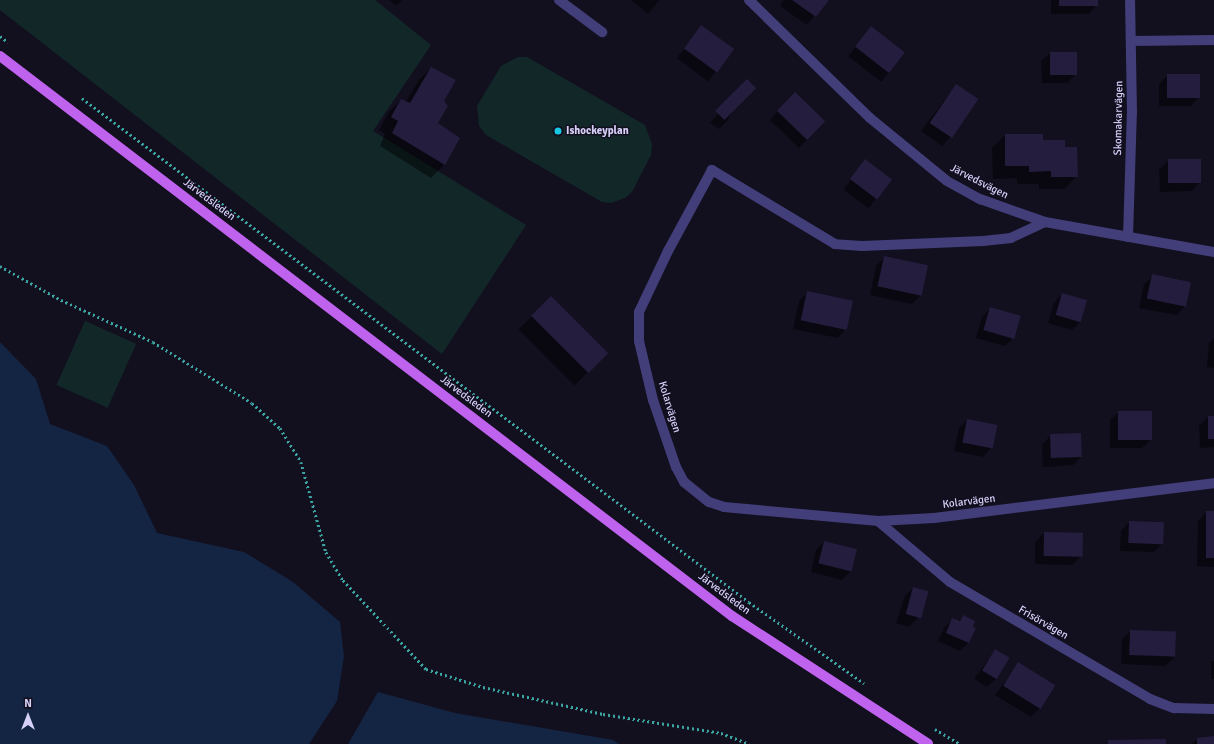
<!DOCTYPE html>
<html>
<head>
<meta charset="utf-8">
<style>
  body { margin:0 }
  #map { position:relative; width:1214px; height:744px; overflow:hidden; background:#120f1f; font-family:Signika,sans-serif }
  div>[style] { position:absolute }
  .green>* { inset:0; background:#122828; transform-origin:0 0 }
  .water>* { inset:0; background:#142543 }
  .shadow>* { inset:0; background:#0007; transform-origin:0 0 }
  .building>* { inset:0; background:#241d3e; transform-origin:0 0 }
  .path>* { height:2.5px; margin-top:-1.25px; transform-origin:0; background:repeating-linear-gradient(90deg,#3aa5a2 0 2px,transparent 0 5px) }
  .minor>* { height:10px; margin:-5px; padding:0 5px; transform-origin:5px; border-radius:5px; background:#423e79 }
  .major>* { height:10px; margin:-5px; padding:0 5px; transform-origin:5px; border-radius:5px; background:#bf63ef }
  .dots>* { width:11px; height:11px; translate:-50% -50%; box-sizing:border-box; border:2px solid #120f1f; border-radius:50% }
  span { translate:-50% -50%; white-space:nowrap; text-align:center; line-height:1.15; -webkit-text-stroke:3px #120f1f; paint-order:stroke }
  .street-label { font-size:11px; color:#d7d1fa }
  .poi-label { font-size:11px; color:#d7d1fa; font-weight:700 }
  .left { translate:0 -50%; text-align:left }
  .north { position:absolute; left:8px; top:696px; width:40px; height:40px; -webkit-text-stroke:3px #120f1f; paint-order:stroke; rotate:0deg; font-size:11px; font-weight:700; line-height:16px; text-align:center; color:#d7d1fa }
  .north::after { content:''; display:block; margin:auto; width:14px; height:18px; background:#d7d1fa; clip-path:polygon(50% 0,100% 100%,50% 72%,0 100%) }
</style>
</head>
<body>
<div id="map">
  <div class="green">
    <div style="clip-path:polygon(0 0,375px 0,431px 45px,373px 131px,526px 225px,442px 354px,0 10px)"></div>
    <div style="clip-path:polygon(518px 57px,527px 57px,645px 125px,652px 144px,651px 155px,632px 192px,625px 198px,611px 203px,602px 202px,486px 135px,479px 126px,477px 106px,501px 66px)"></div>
    <div style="left:85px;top:321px;width:56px;height:70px;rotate:24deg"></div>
  </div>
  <div class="water">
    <div style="clip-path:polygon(0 342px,36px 379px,50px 424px,107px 446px,134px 485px,157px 533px,244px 552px,293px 582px,340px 622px,344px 656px,337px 701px,309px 744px,0 744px)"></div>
    <div style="clip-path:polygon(378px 692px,455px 713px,613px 740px,619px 744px,348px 744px)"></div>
  </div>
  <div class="shadow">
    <div style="clip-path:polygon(389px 0,402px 0,396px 6px)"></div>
    <div style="clip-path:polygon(631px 0,660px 0,648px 14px)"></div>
    <div style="clip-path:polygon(784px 0,827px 0,807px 25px,780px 6px)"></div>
    <div style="clip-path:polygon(1051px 0,1097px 0,1097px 5px,1088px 14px,1051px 14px)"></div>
    <div style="left:701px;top:26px;width:39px;height:40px;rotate:37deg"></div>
    <div style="left:871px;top:27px;width:42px;height:37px;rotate:38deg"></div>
    <div style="clip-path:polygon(1050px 53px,1076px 74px,1067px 83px,1042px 83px,1041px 61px)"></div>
    <div style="clip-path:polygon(431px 68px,442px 101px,437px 123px,458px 138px,444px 165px,431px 178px,380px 146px,385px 134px,379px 130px,388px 113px,401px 100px,406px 102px,418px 81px)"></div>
    <div style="clip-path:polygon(1168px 75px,1199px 97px,1191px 106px,1159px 106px,1159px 84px)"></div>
    <div style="clip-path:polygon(747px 81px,727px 121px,719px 129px,710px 123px)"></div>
    <div style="clip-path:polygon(956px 85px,950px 137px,942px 146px,921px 131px)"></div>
    <div style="clip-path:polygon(786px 102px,808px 139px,799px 148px,770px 120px)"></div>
    <div style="clip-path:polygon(1005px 135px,1064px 148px,1077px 176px,1064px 189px,1039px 189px,1039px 184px,1017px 184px,1017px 178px,993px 179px,992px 148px)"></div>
    <div style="left:866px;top:160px;width:31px;height:37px;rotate:37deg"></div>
    <div style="clip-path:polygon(1200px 160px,1200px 182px,1192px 191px,1160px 192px,1159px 170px,1168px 161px)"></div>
    <div style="clip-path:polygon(885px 257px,921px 295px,912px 304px,870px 295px,876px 266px)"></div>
    <div style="clip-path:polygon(1153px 276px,1185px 306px,1177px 315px,1139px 308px,1144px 284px)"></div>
    <div style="clip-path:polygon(808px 292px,846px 329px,838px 338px,793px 329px,799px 301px)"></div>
    <div style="clip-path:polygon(1062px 294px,1086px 301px,1081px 321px,1072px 330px,1048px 323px,1054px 303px)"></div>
    <div style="left:551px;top:297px;width:79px;height:46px;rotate:45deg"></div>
    <div style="clip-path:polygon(991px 308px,1013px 338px,1005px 346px,976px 338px,982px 317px)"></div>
    <div style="clip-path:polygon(1214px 338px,1214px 368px,1207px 367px,1209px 343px)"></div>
    <div style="clip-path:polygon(1119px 412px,1150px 440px,1142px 448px,1110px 448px,1110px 420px)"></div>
    <div style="clip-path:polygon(1208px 417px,1214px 417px,1214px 447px,1200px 448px,1199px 426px)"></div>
    <div style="clip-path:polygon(968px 420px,996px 426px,991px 448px,983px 457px,954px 451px,959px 428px)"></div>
    <div style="clip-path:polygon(1050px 436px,1081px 457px,1073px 465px,1043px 467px,1042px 445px)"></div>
    <div style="clip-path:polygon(1206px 512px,1214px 512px,1214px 567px,1197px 566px,1198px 521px)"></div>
    <div style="clip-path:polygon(1129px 522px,1162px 544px,1154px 552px,1120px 551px,1121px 531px)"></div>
    <div style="clip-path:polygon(1044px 533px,1081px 556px,1072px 565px,1035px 564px,1035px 542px)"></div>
    <div style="clip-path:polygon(824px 542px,856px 550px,851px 571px,842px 580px,811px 572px,816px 550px)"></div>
    <div style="clip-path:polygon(913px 588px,918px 618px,909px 627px,896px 623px,905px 596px)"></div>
    <div style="clip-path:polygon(963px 616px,974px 629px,968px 643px,960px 651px,938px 641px,944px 628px,953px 619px,958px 621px)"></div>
    <div style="clip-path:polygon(1131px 631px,1174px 658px,1165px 666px,1121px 664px,1122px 639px)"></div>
    <div style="clip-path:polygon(995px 650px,996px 679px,987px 687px,974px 679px)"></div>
    <div style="left:1214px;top:661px;width:18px;height:3px;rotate:90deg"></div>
    <div style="clip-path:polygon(1018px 664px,1040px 708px,1031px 717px,995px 695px)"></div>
    <div style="clip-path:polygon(1214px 737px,1214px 744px,1192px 744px,1197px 739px)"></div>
  </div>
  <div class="building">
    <div style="clip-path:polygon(792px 0,829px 0,816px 17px)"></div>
    <div style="left:1059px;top:0;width:39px;height:6px"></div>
    <div style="left:701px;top:25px;width:41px;height:29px;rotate:36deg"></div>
    <div style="left:871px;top:26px;width:43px;height:26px;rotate:38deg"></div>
    <div style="left:1050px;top:52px;width:27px;height:23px"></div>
    <div style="clip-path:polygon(431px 67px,456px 80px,444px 101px,448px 106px,438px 123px,460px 138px,445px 165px,392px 133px,398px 121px,391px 117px,401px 99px,410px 103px)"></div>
    <div style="left:1167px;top:74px;width:33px;height:24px"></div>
    <div style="left:747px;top:79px;width:13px;height:45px;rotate:45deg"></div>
    <div style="left:956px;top:84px;width:27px;height:47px;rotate:34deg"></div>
    <div style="left:795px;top:92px;width:42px;height:26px;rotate:44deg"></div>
    <div style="clip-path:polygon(1005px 134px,1043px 134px,1043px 140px,1065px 140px,1065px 147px,1077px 147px,1078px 177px,1051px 177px,1051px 171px,1029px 172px,1029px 166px,1005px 166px)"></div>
    <div style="left:865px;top:159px;width:34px;height:25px;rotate:37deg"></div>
    <div style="left:1201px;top:159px;width:24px;height:33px;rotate:90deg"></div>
    <div style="left:884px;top:256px;width:45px;height:31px;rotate:12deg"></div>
    <div style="left:1152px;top:274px;width:40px;height:25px;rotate:12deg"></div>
    <div style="left:807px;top:291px;width:47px;height:30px;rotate:12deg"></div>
    <div style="left:1062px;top:293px;width:26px;height:23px;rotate:16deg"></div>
    <div style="left:551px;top:296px;width:81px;height:28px;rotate:45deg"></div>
    <div style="left:990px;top:307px;width:32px;height:24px;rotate:16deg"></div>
    <div style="left:1118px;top:411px;width:34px;height:29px"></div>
    <div style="left:1208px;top:416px;width:6px;height:23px"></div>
    <div style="left:967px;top:419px;width:31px;height:24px;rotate:11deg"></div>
    <div style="left:1081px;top:433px;width:24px;height:31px;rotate:88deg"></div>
    <div style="left:1206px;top:511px;width:8px;height:47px"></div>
    <div style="left:1129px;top:521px;width:35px;height:22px;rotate:2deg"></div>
    <div style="left:1044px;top:532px;width:39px;height:24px;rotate:1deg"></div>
    <div style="left:824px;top:541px;width:34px;height:23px;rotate:14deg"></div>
    <div style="left:913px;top:587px;width:16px;height:28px;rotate:15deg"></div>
    <div style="clip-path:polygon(963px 615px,975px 621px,973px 627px,976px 628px,969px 643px,946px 633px,952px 618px,960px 621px)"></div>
    <div style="left:1130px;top:630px;width:46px;height:25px;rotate:2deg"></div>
    <div style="left:995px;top:649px;width:17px;height:25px;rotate:31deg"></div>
    <div style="left:1018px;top:662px;width:44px;height:28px;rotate:32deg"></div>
    <div style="clip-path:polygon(1214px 736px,1214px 744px,1197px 744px,1197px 738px)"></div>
    <div style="clip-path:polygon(1166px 739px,1166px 744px,1108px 744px,1108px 740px)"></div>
  </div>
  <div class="path">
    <div style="left:0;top:36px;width:10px;rotate:37deg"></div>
    <div style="left:82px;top:98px;width:836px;rotate:37.08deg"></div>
    <div style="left:749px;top:602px;width:141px;rotate:35.2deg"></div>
    <div style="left:0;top:266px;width:70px;rotate:29.1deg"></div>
    <div style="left:61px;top:300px;width:101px;rotate:24.5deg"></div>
    <div style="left:153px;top:342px;width:116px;rotate:31.6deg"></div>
    <div style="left:252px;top:403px;width:38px;rotate:42deg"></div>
    <div style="left:280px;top:428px;width:40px;rotate:58deg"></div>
    <div style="left:301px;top:462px;width:93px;rotate:74.5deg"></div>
    <div style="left:326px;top:552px;width:33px;rotate:59deg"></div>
    <div style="left:343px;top:580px;width:122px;rotate:47deg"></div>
    <div style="left:426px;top:669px;width:60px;rotate:17.5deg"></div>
    <div style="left:483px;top:687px;width:123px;rotate:12.7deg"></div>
    <div style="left:603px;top:714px;width:120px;rotate:9.1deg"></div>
    <div style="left:721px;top:733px;width:30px;rotate:21deg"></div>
    <div style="left:935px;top:729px;width:29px;rotate:31deg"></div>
  </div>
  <div class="minor">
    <div style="left:559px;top:0;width:54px;rotate:36.7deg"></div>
    <div style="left:749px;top:0;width:169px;rotate:44.3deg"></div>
    <div style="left:870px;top:118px;width:99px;rotate:39.3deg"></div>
    <div style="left:947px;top:181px;width:38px;rotate:29deg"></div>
    <div style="left:980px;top:199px;width:69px;rotate:19.5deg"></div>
    <div style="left:1045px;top:222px;width:172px;rotate:10.1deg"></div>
    <div style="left:1131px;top:41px;width:83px;rotate:-0.7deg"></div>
    <div style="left:1045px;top:222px;width:38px;rotate:155deg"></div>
    <div style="left:1011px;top:238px;width:28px;rotate:174deg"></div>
    <div style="left:983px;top:241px;width:121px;rotate:177.6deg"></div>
    <div style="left:862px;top:246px;width:27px;rotate:-176deg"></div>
    <div style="left:835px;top:244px;width:144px;rotate:-149deg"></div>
    <div style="left:712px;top:170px;width:92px;rotate:118.5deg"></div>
    <div style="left:668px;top:251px;width:68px;rotate:115.4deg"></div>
    <div style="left:639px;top:312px;width:29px;rotate:90deg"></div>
    <div style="left:639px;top:341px;width:61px;rotate:76.7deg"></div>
    <div style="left:653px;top:400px;width:71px;rotate:71.1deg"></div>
    <div style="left:676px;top:467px;width:17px;rotate:62deg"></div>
    <div style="left:684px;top:482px;width:32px;rotate:39deg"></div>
    <div style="left:709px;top:502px;width:16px;rotate:18deg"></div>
    <div style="left:724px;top:507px;width:155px;rotate:5.2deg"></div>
    <div style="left:878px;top:521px;width:56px;rotate:-3.1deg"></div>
    <div style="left:934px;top:518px;width:282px;rotate:-7.1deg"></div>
    <div style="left:1128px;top:237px;width:124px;rotate:-88.2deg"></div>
    <div style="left:1132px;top:113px;width:113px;rotate:-91deg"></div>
    <div style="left:878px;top:521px;width:94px;rotate:40.3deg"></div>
    <div style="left:950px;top:582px;width:232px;rotate:30.3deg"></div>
    <div style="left:1150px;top:699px;width:26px;rotate:21deg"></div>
    <div style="left:1174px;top:708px;width:40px;rotate:1.4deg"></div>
  </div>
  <div class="major">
    <div style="left:0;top:56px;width:922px;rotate:37.42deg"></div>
    <div style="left:732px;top:616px;width:234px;rotate:33.1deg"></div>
  </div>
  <div class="dots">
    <div style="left:558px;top:131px;background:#17c6e0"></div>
  </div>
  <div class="street-label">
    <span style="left:1119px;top:118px;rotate:-89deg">Skomakarvägen</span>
    <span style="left:979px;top:182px;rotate:27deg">Järvedsvägen</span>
    <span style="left:209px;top:200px;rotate:37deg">Järvedsleden</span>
    <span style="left:466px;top:397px;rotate:37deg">Järvedsleden</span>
    <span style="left:669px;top:407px;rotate:73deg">Kolarvägen</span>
    <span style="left:969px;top:502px;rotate:-7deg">Kolarvägen</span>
    <span style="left:724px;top:594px;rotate:37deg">Järvedsleden</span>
    <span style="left:1043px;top:623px;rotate:30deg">Frisörvägen</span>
  </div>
  <div class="poi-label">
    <span class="left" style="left:566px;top:131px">Ishockeyplan</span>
  </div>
  <div class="north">N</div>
</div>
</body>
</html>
